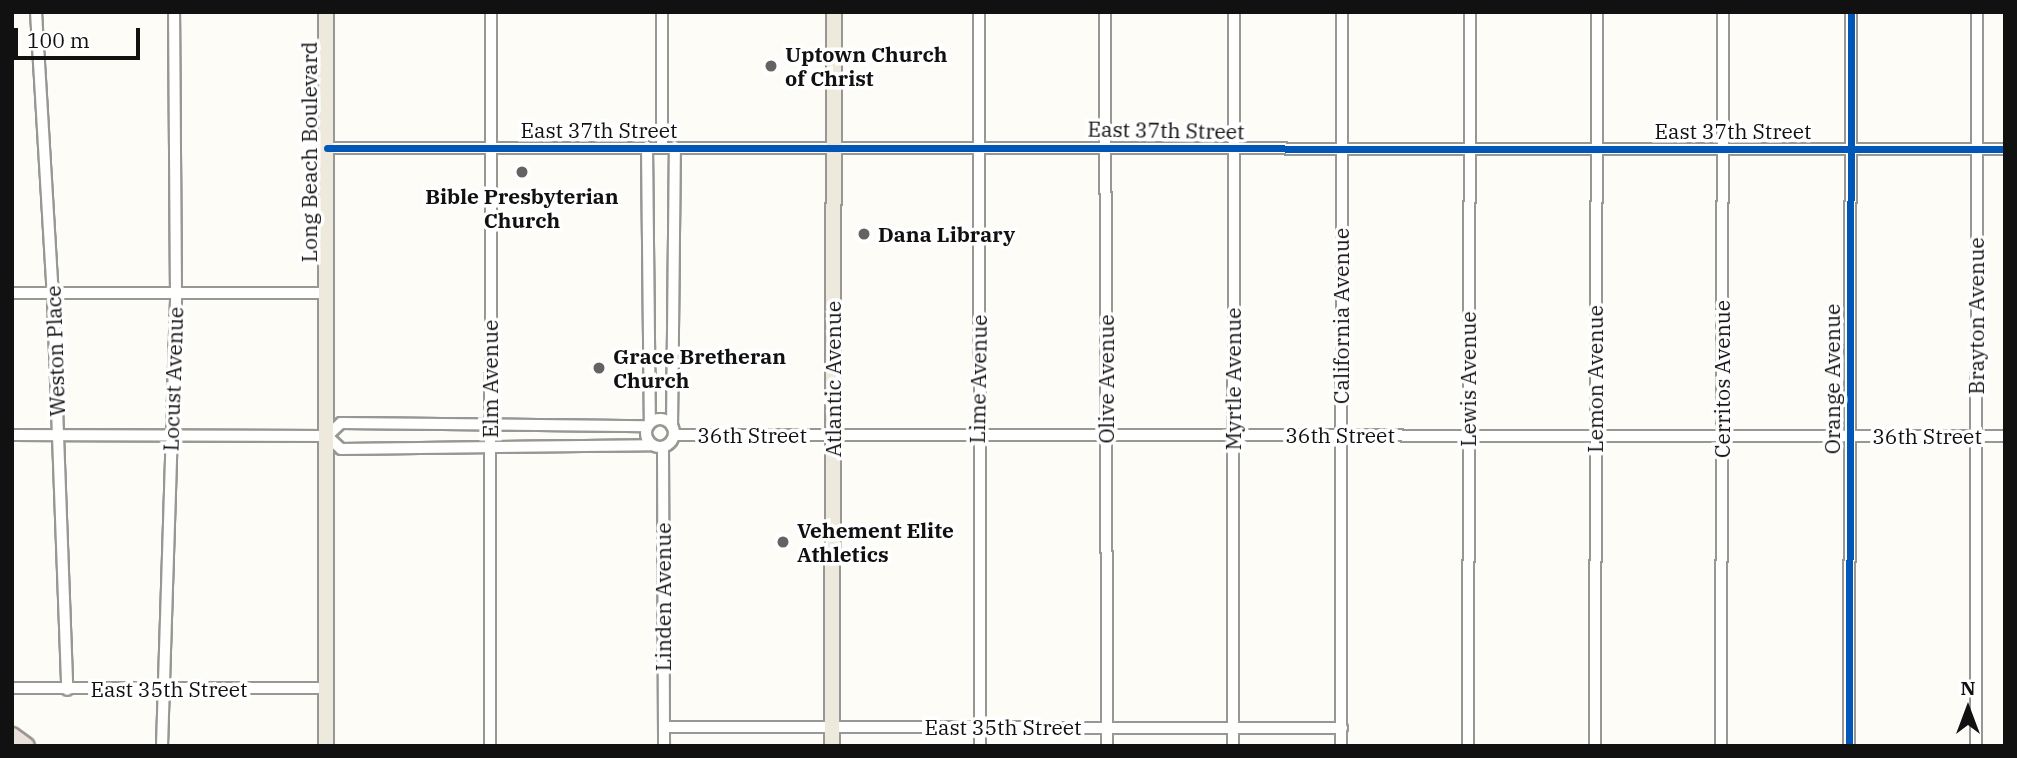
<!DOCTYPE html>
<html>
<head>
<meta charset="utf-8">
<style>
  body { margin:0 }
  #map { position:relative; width:2017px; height:758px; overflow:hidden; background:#fdfcf7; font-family:"IBM Plex Serif",serif }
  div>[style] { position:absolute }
  .roads { filter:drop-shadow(2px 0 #979795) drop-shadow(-2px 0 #979795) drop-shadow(0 2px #979795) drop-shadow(0 -2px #979795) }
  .minor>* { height:10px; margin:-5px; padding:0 5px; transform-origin:5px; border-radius:5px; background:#fffffe }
  .minor>.ring { margin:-5px; padding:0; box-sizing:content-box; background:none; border:10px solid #fffffe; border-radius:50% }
  .major>* { height:14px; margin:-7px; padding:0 7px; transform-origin:7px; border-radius:7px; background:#ede9dc }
  .highway>* { height:16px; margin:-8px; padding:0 8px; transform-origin:8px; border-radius:8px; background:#eae1d8 }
  .cycleway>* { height:7px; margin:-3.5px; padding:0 3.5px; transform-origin:3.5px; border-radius:3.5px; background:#0057b8 }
  .dots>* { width:19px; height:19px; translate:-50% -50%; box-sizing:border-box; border:4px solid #fff; border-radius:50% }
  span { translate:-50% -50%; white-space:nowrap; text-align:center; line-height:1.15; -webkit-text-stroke:7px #fff; paint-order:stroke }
  .poi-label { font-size:21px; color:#111; font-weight:700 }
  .left { translate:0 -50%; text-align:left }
  .street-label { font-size:21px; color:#111 }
  .frame { position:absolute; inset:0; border:14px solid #111; pointer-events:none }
  .north { position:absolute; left:1933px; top:674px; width:70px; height:70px; -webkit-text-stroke:5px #fff; paint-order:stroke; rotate:0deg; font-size:19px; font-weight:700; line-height:28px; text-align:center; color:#111 }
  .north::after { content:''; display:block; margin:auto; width:24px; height:32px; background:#111; clip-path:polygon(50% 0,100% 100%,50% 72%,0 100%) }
  .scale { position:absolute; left:14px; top:28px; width:126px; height:32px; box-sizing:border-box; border:4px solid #111; border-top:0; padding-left:9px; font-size:21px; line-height:24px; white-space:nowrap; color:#111; -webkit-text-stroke:5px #fff; paint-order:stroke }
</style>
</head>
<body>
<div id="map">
  <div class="roads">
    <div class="minor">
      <div style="left:36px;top:12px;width:288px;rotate:86.6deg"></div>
      <div style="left:53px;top:299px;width:391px;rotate:87.9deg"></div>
      <div style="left:979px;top:12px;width:734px;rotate:89.92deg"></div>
      <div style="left:1105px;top:12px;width:734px;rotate:89.84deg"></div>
      <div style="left:662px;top:146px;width:134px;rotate:-90deg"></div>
      <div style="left:647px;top:147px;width:275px;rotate:89.4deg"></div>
      <div style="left:327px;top:148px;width:1678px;rotate:0.03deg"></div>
      <div style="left:12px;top:293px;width:314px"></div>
      <div class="ring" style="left:646px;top:419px;width:18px;height:18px"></div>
      <div style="left:672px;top:426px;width:279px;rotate:-89.4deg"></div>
      <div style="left:12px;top:435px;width:315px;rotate:0.2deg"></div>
      <div style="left:327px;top:436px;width:19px;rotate:-43deg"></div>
      <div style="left:341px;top:423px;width:306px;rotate:0.6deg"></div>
      <div style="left:674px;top:435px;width:1331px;rotate:0.04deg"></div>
      <div style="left:327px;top:436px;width:19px;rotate:43deg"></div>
      <div style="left:341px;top:449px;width:310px;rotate:-0.7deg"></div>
      <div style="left:663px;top:448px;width:298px;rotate:89.8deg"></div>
      <div style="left:12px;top:688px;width:314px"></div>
      <div style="left:664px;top:727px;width:678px;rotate:0.08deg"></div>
      <div style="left:162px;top:746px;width:453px;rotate:-88.2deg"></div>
      <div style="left:176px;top:293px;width:281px;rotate:-90.4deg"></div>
      <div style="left:490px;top:746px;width:734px;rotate:-89.92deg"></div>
      <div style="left:1233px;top:746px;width:734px;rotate:-89.92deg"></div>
      <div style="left:1341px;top:746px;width:734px;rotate:-89.92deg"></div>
      <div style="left:1468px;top:746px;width:734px;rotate:-89.84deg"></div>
      <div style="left:1595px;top:746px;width:734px;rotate:-89.84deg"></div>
      <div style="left:1721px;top:746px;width:734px;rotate:-89.84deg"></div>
      <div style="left:1849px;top:746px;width:734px;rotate:-89.84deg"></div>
      <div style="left:1976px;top:746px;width:734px;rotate:-89.92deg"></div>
    </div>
    <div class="major">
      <div style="left:326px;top:12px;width:734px;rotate:90deg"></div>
      <div style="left:832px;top:746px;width:734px;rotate:-89.84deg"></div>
    </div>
    <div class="highway">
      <div style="left:12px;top:736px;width:17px;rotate:36deg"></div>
    </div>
  </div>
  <div class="cycleway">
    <div style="left:327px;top:148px;width:1678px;rotate:0.03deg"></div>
    <div style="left:1849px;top:746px;width:734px;rotate:-89.84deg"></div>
  </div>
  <div class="dots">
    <div style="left:771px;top:66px;background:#646362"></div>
    <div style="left:522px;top:172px;background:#646362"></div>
    <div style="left:864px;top:234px;background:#646362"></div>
    <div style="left:599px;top:368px;background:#646362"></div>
    <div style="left:783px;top:542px;background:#646362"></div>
  </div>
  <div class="poi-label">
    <span class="left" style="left:785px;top:66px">Uptown Church<br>of Christ</span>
    <span style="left:522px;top:208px">Bible Presbyterian<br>Church</span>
    <span class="left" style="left:878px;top:234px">Dana Library</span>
    <span class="left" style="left:613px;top:368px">Grace Bretheran<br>Church</span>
    <span class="left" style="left:797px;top:542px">Vehement Elite<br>Athletics</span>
  </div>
  <div class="street-label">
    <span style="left:599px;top:130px">East 37th Street</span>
    <span style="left:1166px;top:130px;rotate:1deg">East 37th Street</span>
    <span style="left:1733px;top:131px">East 37th Street</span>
    <span style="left:309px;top:152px;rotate:-90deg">Long Beach Boulevard</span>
    <span style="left:1341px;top:316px;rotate:-90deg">California Avenue</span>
    <span style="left:1976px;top:316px;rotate:-90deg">Brayton Avenue</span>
    <span style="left:55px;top:351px;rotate:-92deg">Weston Place</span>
    <span style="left:173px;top:379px;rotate:-88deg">Locust Avenue</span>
    <span style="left:490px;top:379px;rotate:-90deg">Elm Avenue</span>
    <span style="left:833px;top:379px;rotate:-90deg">Atlantic Avenue</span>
    <span style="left:978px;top:379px;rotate:-89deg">Lime Avenue</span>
    <span style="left:1106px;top:379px;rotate:-90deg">Olive Avenue</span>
    <span style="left:1233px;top:379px;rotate:-90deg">Myrtle Avenue</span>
    <span style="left:1468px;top:379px;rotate:-90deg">Lewis Avenue</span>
    <span style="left:1595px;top:379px;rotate:-90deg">Lemon Avenue</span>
    <span style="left:1722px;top:379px;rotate:-90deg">Cerritos Avenue</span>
    <span style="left:1832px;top:379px;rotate:-90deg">Orange Avenue</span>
    <span style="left:752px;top:435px">36th Street</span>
    <span style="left:1340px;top:435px">36th Street</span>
    <span style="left:1927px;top:436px">36th Street</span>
    <span style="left:663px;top:597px;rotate:-90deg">Linden Avenue</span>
    <span style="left:169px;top:689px">East 35th Street</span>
    <span style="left:1003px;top:727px">East 35th Street</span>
  </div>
  <div class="frame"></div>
  <div class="north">N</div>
  <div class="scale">100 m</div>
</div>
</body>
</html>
